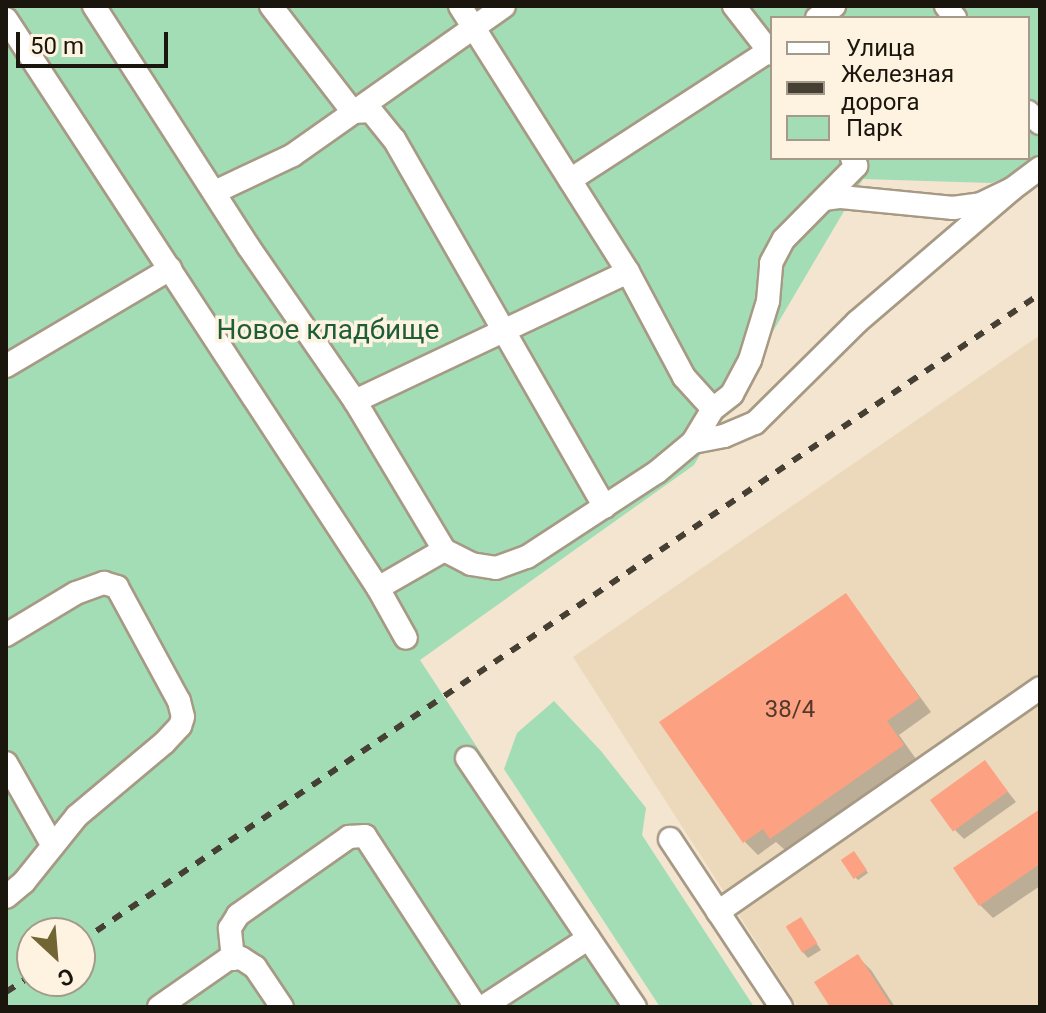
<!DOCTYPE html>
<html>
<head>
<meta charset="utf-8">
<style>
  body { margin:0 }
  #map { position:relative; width:1046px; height:1013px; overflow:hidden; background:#f3e5cf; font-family:Roboto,sans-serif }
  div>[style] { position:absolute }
  .built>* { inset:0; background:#ecd9bc }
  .green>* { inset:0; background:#a2ddb5 }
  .shadow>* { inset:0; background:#0003 }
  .building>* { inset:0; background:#fda183; transform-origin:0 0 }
  .roads { filter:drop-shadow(2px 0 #a79a85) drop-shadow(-2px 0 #a79a85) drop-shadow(0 2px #a79a85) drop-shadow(0 -2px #a79a85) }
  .minor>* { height:22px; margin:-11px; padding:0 11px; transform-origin:11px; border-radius:11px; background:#fff }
  .rail>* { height:6px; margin-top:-3px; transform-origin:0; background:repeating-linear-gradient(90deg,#463f34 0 10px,transparent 0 20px) }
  span { translate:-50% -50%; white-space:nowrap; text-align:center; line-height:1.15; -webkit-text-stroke:7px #fef2e1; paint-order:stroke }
  .number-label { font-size:24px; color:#53382a }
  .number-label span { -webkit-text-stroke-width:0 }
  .park-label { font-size:28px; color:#1d5e39 }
  .frame { position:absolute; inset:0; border:8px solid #1a150d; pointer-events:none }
  .legend { position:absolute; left:770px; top:16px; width:260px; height:144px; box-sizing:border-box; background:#fef2e1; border:2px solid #a39a8c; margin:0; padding:10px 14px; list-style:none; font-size:24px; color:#1a150d }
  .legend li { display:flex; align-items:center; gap:16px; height:40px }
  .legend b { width:40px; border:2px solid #a39a8c }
  .north { position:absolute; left:16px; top:917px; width:80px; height:80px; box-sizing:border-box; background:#fef2e1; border:2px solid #a39a8c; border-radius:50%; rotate:154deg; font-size:22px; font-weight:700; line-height:32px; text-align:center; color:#1a150d }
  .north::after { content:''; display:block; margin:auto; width:28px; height:36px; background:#716633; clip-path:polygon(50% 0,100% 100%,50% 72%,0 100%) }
  .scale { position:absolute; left:16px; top:32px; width:152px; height:36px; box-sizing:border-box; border:4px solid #1a150d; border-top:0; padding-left:10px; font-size:24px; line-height:28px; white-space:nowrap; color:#1a150d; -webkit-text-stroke:6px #fef2e1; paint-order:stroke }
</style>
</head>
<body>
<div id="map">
  <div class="built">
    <div style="clip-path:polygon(1040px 335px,1040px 1007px,798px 1007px,573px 657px)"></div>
  </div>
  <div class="green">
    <div style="clip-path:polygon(evenodd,6px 6px,1040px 6px,1040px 165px,991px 183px,863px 179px,694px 465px,420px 660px,647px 1007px,6px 1007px,6px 6px,772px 18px,1028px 18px,1028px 158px,772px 158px,772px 18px,6px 6px,32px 933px,80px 933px,80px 981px,32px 981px,32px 933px)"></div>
    <div style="clip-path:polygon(554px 701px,601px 751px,646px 808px,642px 835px,754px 1007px,660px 1007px,504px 769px,517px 733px)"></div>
  </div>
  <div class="shadow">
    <div style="clip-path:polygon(846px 595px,931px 712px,899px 735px,916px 759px,785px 850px,776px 842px,758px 855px,745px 842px)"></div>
    <div style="clip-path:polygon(985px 763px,1016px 802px,964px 839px,955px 830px)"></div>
    <div style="clip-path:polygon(1040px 812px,1040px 886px,993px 918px,980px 905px)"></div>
    <div style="clip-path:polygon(857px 856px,868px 873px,858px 880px,856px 878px)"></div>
    <div style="clip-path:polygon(800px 919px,821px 950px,808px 958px,802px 951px)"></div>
    <div style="clip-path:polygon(858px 957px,871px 970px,895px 1007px,832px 1007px)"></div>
  </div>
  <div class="building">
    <div style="clip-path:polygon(846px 593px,920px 698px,887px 721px,904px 745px,770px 839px,763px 829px,743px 843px,659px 722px)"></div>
    <div style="left:985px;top:760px;width:39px;height:68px;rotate:54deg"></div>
    <div style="clip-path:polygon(1040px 809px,1040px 864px,979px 906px,953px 868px)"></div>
    <div style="left:854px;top:851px;width:23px;height:16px;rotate:56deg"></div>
    <div style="left:801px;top:917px;width:31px;height:18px;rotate:58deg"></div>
    <div style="clip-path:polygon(858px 954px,892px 1007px,830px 1007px,814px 982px)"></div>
  </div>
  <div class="roads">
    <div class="minor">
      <div style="left:94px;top:6px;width:285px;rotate:57.3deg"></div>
      <div style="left:248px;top:246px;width:188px;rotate:55.4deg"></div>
      <div style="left:355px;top:401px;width:174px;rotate:59.1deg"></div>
      <div style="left:271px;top:6px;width:134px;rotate:52.3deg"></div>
      <div style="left:353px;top:112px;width:18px;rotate:-3deg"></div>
      <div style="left:371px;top:111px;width:36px;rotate:51deg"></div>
      <div style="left:394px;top:139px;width:424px;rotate:60.2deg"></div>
      <div style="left:460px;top:6px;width:315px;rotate:57.7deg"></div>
      <div style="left:628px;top:272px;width:119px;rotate:61.9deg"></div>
      <div style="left:684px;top:377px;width:43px;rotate:47.8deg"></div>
      <div style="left:734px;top:6px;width:57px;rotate:52.1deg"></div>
      <div style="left:769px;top:51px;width:4px;rotate:-34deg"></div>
      <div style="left:946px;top:6px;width:15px;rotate:53deg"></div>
      <div style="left:817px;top:18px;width:21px;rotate:-35deg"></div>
      <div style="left:6px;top:19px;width:680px;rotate:56.82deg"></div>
      <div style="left:378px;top:588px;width:57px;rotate:60.8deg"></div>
      <div style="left:1028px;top:112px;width:16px;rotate:43deg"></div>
      <div style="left:570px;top:180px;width:237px;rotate:-33deg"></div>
      <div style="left:769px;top:51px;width:4px;rotate:45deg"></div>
      <div style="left:217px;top:191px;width:84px;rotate:-25.3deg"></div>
      <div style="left:293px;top:155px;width:258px;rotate:-35.2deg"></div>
      <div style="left:824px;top:199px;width:17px;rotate:-7deg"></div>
      <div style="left:841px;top:197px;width:113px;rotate:5.6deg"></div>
      <div style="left:953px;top:208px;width:28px;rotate:-8deg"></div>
      <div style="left:981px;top:204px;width:34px;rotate:-26deg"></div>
      <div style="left:1012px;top:189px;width:35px;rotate:-37deg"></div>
      <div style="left:6px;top:366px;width:191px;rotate:-30.6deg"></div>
      <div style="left:355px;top:401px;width:302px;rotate:-25.3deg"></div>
      <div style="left:693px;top:442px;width:32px;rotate:-11deg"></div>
      <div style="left:724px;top:436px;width:34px;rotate:-23deg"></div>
      <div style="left:755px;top:423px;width:144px;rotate:-44.7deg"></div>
      <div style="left:857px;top:322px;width:204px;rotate:-40.6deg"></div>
      <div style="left:378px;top:588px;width:76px;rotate:-29.9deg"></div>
      <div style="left:444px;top:550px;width:30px;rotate:27deg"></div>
      <div style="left:471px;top:564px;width:25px;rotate:9deg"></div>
      <div style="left:496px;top:568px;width:33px;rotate:-20deg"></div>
      <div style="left:527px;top:557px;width:155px;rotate:-33.2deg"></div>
      <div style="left:657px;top:472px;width:47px;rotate:-39.8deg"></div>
      <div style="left:693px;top:442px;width:39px;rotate:-59deg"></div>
      <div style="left:713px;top:409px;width:24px;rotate:-38deg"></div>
      <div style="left:732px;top:394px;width:38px;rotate:-62deg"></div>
      <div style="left:750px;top:360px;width:62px;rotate:-73deg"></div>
      <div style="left:768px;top:301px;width:38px;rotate:-85deg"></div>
      <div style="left:771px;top:263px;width:27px;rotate:-62deg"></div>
      <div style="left:784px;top:239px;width:103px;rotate:-45.4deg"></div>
      <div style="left:856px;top:166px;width:9px;rotate:-117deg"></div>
      <div style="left:6px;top:635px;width:82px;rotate:-31deg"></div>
      <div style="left:76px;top:593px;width:30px;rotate:-20deg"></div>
      <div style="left:104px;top:583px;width:14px;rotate:17deg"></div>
      <div style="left:117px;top:587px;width:130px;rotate:61.5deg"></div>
      <div style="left:179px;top:701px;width:16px;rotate:76deg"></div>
      <div style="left:183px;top:717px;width:9px;rotate:108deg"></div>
      <div style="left:180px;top:726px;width:23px;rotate:133deg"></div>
      <div style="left:164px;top:743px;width:114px;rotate:140deg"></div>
      <div style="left:77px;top:816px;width:85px;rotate:128.8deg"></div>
      <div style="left:24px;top:882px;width:23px;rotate:140deg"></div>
      <div style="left:467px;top:758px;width:300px;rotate:56deg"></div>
      <div style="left:6px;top:763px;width:95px;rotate:60.5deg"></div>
      <div style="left:670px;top:839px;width:201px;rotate:56.5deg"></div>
      <div style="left:718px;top:912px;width:392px;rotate:-34.8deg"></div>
      <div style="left:233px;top:959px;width:31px;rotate:-96deg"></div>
      <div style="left:230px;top:928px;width:15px;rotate:-58deg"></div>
      <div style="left:238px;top:915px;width:136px;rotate:-35.1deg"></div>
      <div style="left:349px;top:837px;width:16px;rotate:-4deg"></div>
      <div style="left:365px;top:836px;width:197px;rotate:57deg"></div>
      <div style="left:472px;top:1001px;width:6px;rotate:90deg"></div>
      <div style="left:159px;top:1007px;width:84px;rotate:-34.8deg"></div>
      <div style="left:228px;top:959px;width:13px;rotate:-4deg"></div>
      <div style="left:241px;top:958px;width:17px;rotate:33deg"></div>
      <div style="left:255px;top:967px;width:48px;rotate:56deg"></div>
      <div style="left:483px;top:1007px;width:126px;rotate:-33.1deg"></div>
    </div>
  </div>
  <div class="rail">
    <div style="left:80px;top:942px;width:1158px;rotate:-34.02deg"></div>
    <div style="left:6px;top:992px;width:31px;rotate:-33deg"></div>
  </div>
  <div class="number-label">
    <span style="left:790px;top:710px">38/4</span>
  </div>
  <div class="park-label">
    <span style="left:328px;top:330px">Новое кладбище</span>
  </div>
  <div class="frame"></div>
  <ul class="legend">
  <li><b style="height:10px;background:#fff"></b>Улица</li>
  <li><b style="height:10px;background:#463f34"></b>Железная дорога</li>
  <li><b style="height:22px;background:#a2ddb5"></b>Парк</li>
  </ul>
  <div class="north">С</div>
  <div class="scale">50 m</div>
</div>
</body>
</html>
